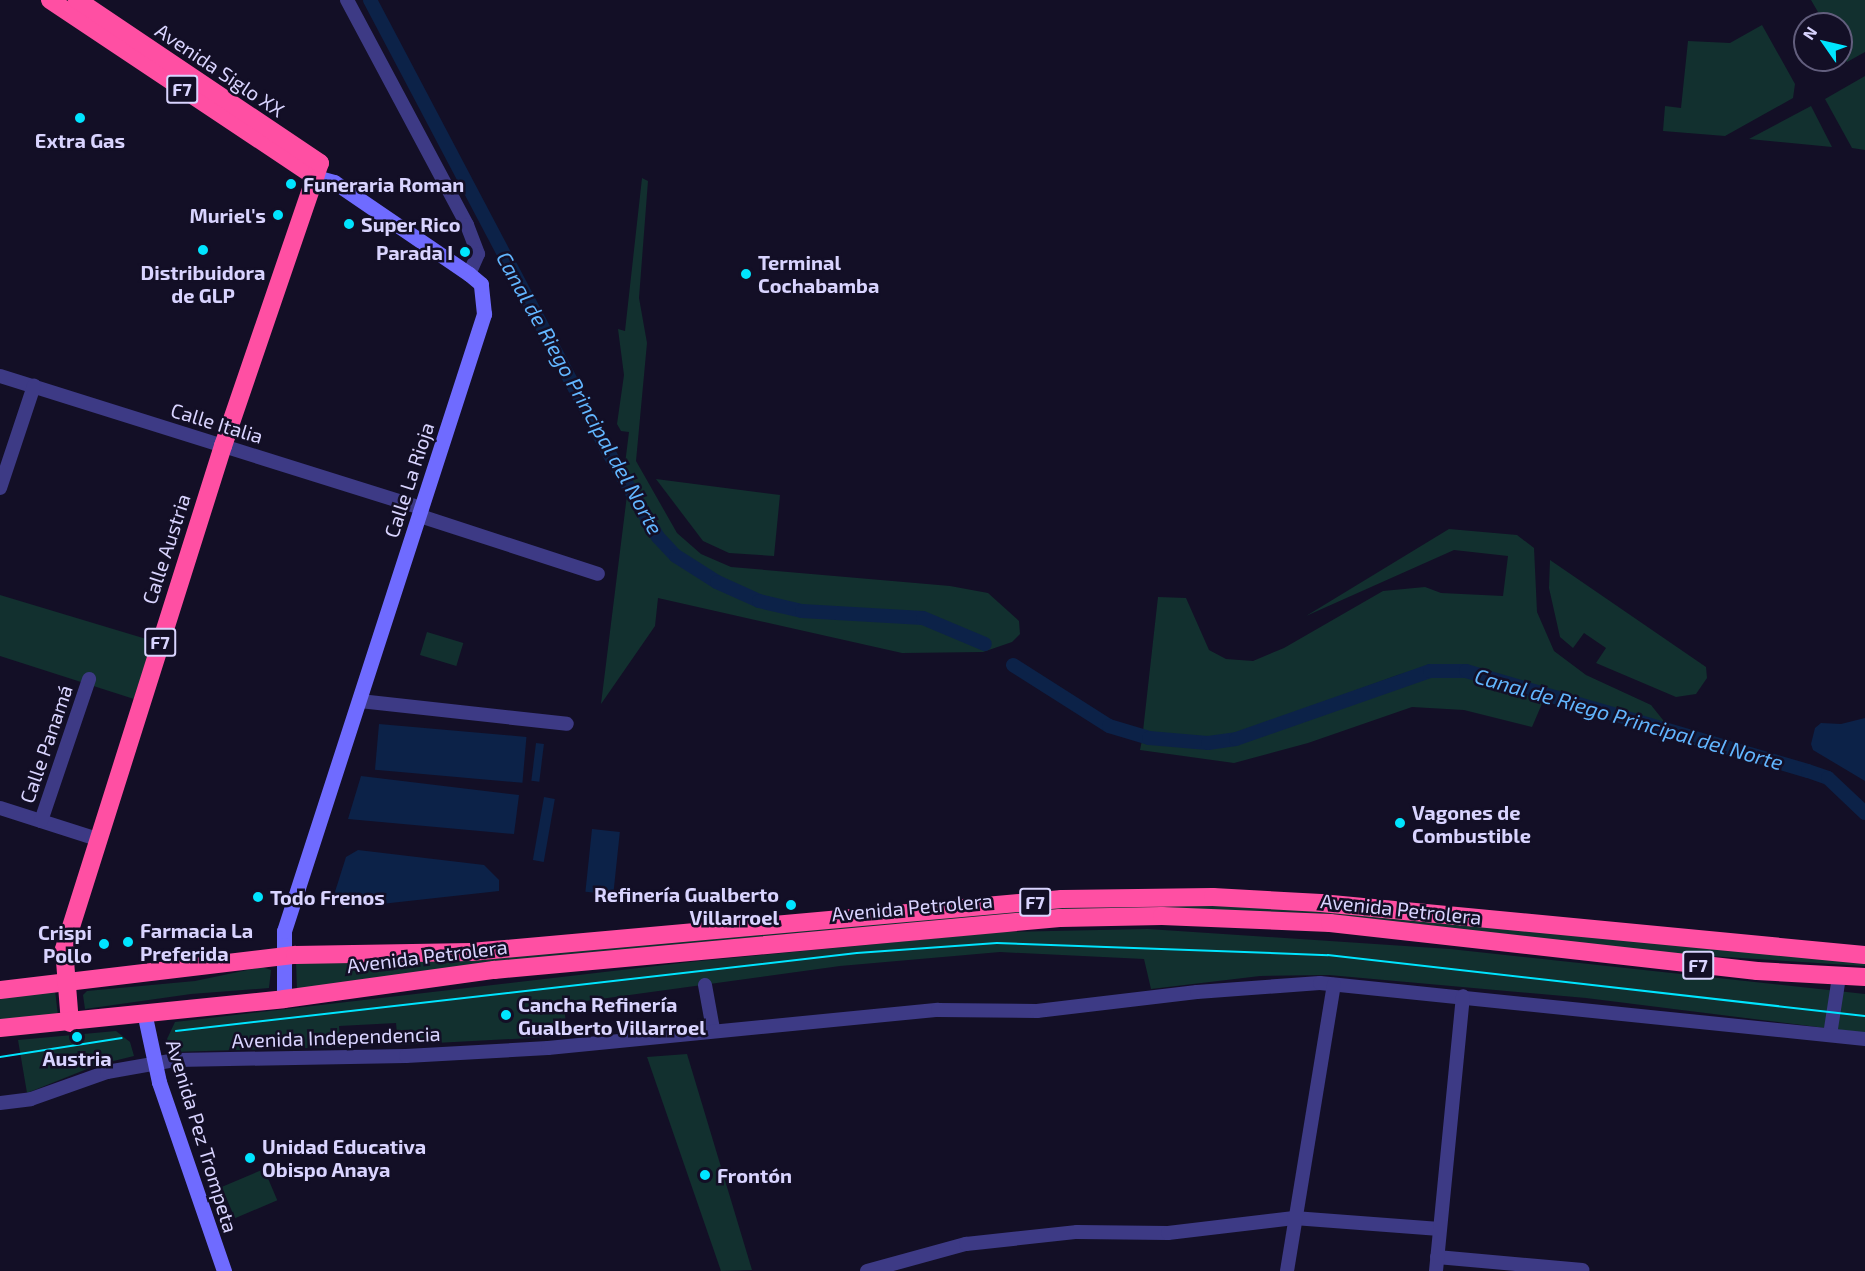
<!DOCTYPE html>
<html>
<head>
<meta charset="utf-8">
<style>
  body { margin:0 }
  #map { position:relative; width:1865px; height:1271px; overflow:hidden; background:#130f26; font-family:"Exo 2",sans-serif }
  div>[style] { position:absolute }
  .green>* { inset:0; background:#12302f; transform-origin:0 0 }
  .water>* { inset:0; background:#0c2248; transform-origin:0 0 }
  .canal>* { height:14px; margin:-7px; padding:0 7px; transform-origin:7px; border-radius:7px; background:#0c2248 }
  .street>* { height:14px; margin:-7px; padding:0 7px; transform-origin:7px; border-radius:7px; background:#3d3a85 }
  .secondary>* { height:15px; margin:-7.5px; padding:0 7.5px; transform-origin:7.5px; border-radius:7.5px; background:#6f6bff }
  .highway>* { height:18px; margin:-9px; padding:0 9px; transform-origin:9px; border-radius:9px; background:#ff4fa3 }
  .tram>* { height:1.5px; margin:-0.75px; padding:0 0.75px; transform-origin:0.75px; border-radius:0.75px; background:#00e5ff }
  .dots>* { width:16px; height:16px; translate:-50% -50%; box-sizing:border-box; border:3px solid #130f26; border-radius:50% }
  span { translate:-50% -50%; white-space:nowrap; text-align:center; line-height:1.15; -webkit-text-stroke:5px #130f26; paint-order:stroke }
  .shield-label span { padding:2px 4px; background:#130f26; border:2px solid; border-radius:4px; -webkit-text-stroke-width:0 }
  .shield-label { font-size:18px; color:#d9d4ff; font-weight:700 }
  .street-label { font-size:20px; color:#d9d4ff }
  .poi-label { font-size:20px; color:#d9d4ff; font-weight:700 }
  .left { translate:0 -50%; text-align:left }
  .right { translate:-100% -50%; text-align:right }
  .water-label { font-size:21px; color:#62b6ff; font-style:italic }
  .north { position:absolute; left:1793px; top:12px; width:60px; height:60px; box-sizing:border-box; background:#130f26; border:2px solid #625e7d; border-radius:50%; rotate:304deg; font-size:16px; font-weight:700; line-height:24px; text-align:center; color:#d9d4ff }
  .north::after { content:''; display:block; margin:auto; width:21px; height:27px; background:#00e5ff; clip-path:polygon(50% 0,100% 100%,50% 72%,0 100%) }
</style>
</head>
<body>
<div id="map">
  <div class="green">
    <div style="clip-path:polygon(1811px 0,1865px 0,1865px 52px,1847px 62px,1841px 53px,1841px 24px,1825px 24px)"></div>
    <div style="clip-path:polygon(1762px 25px,1795px 84px,1793px 98px,1725px 136px,1663px 131px,1665px 106px,1681px 108px,1688px 41px,1730px 43px)"></div>
    <div style="clip-path:polygon(1865px 76px,1865px 150px,1852px 148px,1825px 99px)"></div>
    <div style="clip-path:polygon(1811px 106px,1832px 147px,1749px 139px)"></div>
    <div style="clip-path:polygon(642px 178px,648px 181px,639px 298px,647px 343px,636px 461px,677px 533px,701px 554px,731px 567px,950px 586px,988px 593px,1019px 621px,1020px 634px,1012px 642px,983px 652px,902px 653px,658px 598px,655px 626px,601px 704px,629px 479px,624px 472px,629px 432px,621px 431px,617px 424px,624px 375px,618px 329px,625px 331px)"></div>
    <div style="clip-path:polygon(656px 479px,780px 495px,774px 556px,729px 553px,703px 541px)"></div>
    <div style="clip-path:polygon(1449px 529px,1517px 535px,1534px 548px,1537px 612px,1554px 651px,1586px 675px,1651px 705px,1667px 725px,1464px 666px,1436px 666px,1398px 675px,1236px 734px,1205px 739px,1143px 731px,1158px 597px,1186px 598px,1209px 650px,1226px 659px,1253px 661px,1284px 648px,1383px 591px,1425px 587px,1441px 593px,1503px 596px,1508px 556px,1454px 550px,1306px 616px)"></div>
    <div style="clip-path:polygon(1550px 560px,1706px 667px,1707px 678px,1696px 694px,1676px 697px,1596px 663px,1606px 648px,1584px 633px,1573px 648px,1560px 637px,1549px 588px)"></div>
    <div style="clip-path:polygon(0 595px,153px 641px,134px 699px,0 656px)"></div>
    <div style="left:427px;top:632px;width:38px;height:24px;rotate:17deg"></div>
    <div style="clip-path:polygon(1462px 676px,1544px 699px,1532px 727px,1464px 710px,1412px 707px,1308px 743px,1234px 763px,1140px 750px,1142px 740px,1217px 747px,1249px 740px,1385px 689px,1425px 678px)"></div>
    <div style="clip-path:polygon(1155px 903px,1284px 906px,1865px 962px,1865px 966px,1648px 952px,1292px 914px,913px 923px,460px 967px,297px 990px,296px 961px,1058px 906px)"></div>
    <div style="clip-path:polygon(1148px 929px,1450px 949px,1865px 994px,1865px 1033px,1586px 998px,1329px 975px,1260px 976px,1151px 989px,1144px 959px,1000px 952px,840px 966px,564px 1004px,567px 1036px,398px 1045px,396px 1023px,339px 1026px,341px 1047px,172px 1052px,167px 1039px,175px 1022px,690px 962px,1001px 932px)"></div>
    <div style="clip-path:polygon(262px 967px,271px 970px,269px 988px,191px 994px,85px 1009px,83px 995px,87px 991px,195px 981px)"></div>
    <div style="clip-path:polygon(55px 990px,58px 1016px,0 1020px,0 997px)"></div>
    <div style="clip-path:polygon(116px 1031px,130px 1042px,134px 1056px,97px 1065px,27px 1093px,18px 1040px)"></div>
    <div style="clip-path:polygon(687px 1054px,752px 1270px,721px 1271px,647px 1057px)"></div>
    <div style="left:264px;top:1169px;width:34px;height:46px;rotate:67deg"></div>
  </div>
  <div class="water">
    <div style="clip-path:polygon(1865px 718px,1865px 781px,1813px 750px,1811px 744px,1815px 728px,1821px 723px,1841px 724px)"></div>
    <div style="left:379px;top:724px;width:148px;height:46px;rotate:5deg"></div>
    <div style="left:536px;top:743px;width:8px;height:38px;rotate:7deg"></div>
    <div style="clip-path:polygon(361px 776px,519px 795px,514px 834px,348px 819px)"></div>
    <div style="left:544px;top:797px;width:11px;height:64px;rotate:10deg"></div>
    <div style="left:592px;top:829px;width:28px;height:63px;rotate:6deg"></div>
    <div style="clip-path:polygon(358px 850px,484px 865px,499px 880px,499px 891px,345px 908px,334px 895px,346px 857px)"></div>
  </div>
  <div class="canal">
    <div style="left:370px;top:0;width:514px;rotate:62.19deg"></div>
    <div style="left:610px;top:455px;width:95px;rotate:59.7deg"></div>
    <div style="left:658px;top:537px;width:26px;rotate:47deg"></div>
    <div style="left:676px;top:556px;width:49px;rotate:32.4deg"></div>
    <div style="left:717px;top:582px;width:46px;rotate:24.3deg"></div>
    <div style="left:759px;top:601px;width:44px;rotate:13.1deg"></div>
    <div style="left:802px;top:611px;width:121px;rotate:3.3deg"></div>
    <div style="left:923px;top:618px;width:67px;rotate:22.8deg"></div>
    <div style="left:1013px;top:665px;width:114px;rotate:32.4deg"></div>
    <div style="left:1109px;top:726px;width:42px;rotate:16.7deg"></div>
    <div style="left:1149px;top:738px;width:59px;rotate:4.8deg"></div>
    <div style="left:1208px;top:743px;width:28px;rotate:-8deg"></div>
    <div style="left:1236px;top:739px;width:206px;rotate:-19.3deg"></div>
    <div style="left:1430px;top:671px;width:36px"></div>
    <div style="left:1466px;top:671px;width:356px;rotate:16.3deg"></div>
    <div style="left:1808px;top:771px;width:21px;rotate:19deg"></div>
    <div style="left:1828px;top:778px;width:51px;rotate:43.4deg"></div>
  </div>
  <div class="street">
    <div style="left:347px;top:0;width:255px;rotate:61.9deg"></div>
    <div style="left:467px;top:225px;width:31px;rotate:69deg"></div>
    <div style="left:478px;top:254px;width:22px;rotate:114deg"></div>
    <div style="left:0;top:376px;width:442px;rotate:17.4deg"></div>
    <div style="left:0;top:488px;width:108px;rotate:-71.6deg"></div>
    <div style="left:420px;top:516px;width:187px;rotate:18deg"></div>
    <div style="left:360px;top:701px;width:208px;rotate:6.3deg"></div>
    <div style="left:0;top:808px;width:102px;rotate:17.7deg"></div>
    <div style="left:41px;top:821px;width:150px;rotate:-71.3deg"></div>
    <div style="left:705px;top:985px;width:45px;rotate:79.7deg"></div>
    <div style="left:1830px;top:1035px;width:59px;rotate:-81.2deg"></div>
    <div style="left:0;top:1103px;width:31px;rotate:-7deg"></div>
    <div style="left:31px;top:1099px;width:81px;rotate:-19.6deg"></div>
    <div style="left:107px;top:1072px;width:70px;rotate:-9.9deg"></div>
    <div style="left:176px;top:1060px;width:230px;rotate:-1deg"></div>
    <div style="left:406px;top:1056px;width:142px;rotate:-3.2deg"></div>
    <div style="left:548px;top:1048px;width:392px;rotate:-5.6deg"></div>
    <div style="left:938px;top:1010px;width:99px;rotate:0.6deg"></div>
    <div style="left:1037px;top:1011px;width:161px;rotate:-6.8deg"></div>
    <div style="left:1197px;top:992px;width:123px;rotate:-4.2deg"></div>
    <div style="left:1320px;top:983px;width:548px;rotate:5.87deg"></div>
    <div style="left:1437px;top:1257px;width:146px;rotate:5.1deg"></div>
    <div style="left:867px;top:1271px;width:103px;rotate:-15.3deg"></div>
    <div style="left:966px;top:1244px;width:112px;rotate:-6.2deg"></div>
    <div style="left:1077px;top:1232px;width:91px;rotate:0.6deg"></div>
    <div style="left:1168px;top:1233px;width:127px;rotate:-6.8deg"></div>
    <div style="left:1294px;top:1218px;width:146px;rotate:4.3deg"></div>
    <div style="left:1287px;top:1271px;width:290px;rotate:-80.7deg"></div>
    <div style="left:1436px;top:1271px;width:276px;rotate:-84.4deg"></div>
  </div>
  <div class="secondary">
    <div style="left:284px;top:999px;width:68px;rotate:-90deg"></div>
    <div style="left:284px;top:931px;width:649px;rotate:-72.04deg"></div>
    <div style="left:484px;top:314px;width:30px;rotate:-96deg"></div>
    <div style="left:481px;top:284px;width:16px;rotate:-140deg"></div>
    <div style="left:469px;top:274px;width:163px;rotate:-145.7deg"></div>
    <div style="left:334px;top:182px;width:20px;rotate:-165deg"></div>
    <div style="left:144px;top:1012px;width:72px;rotate:77.9deg"></div>
    <div style="left:159px;top:1082px;width:200px;rotate:71deg"></div>
  </div>
  <div class="highway">
    <div style="left:50px;top:0;width:319px;rotate:33.7deg"></div>
    <div style="left:0;top:990px;width:297px;rotate:-6.8deg"></div>
    <div style="left:295px;top:955px;width:176px;rotate:-1deg"></div>
    <div style="left:471px;top:952px;width:593px;rotate:-5.12deg"></div>
    <div style="left:1062px;top:899px;width:151px;rotate:-0.8deg"></div>
    <div style="left:1213px;top:897px;width:108px;rotate:3.2deg"></div>
    <div style="left:1321px;top:903px;width:546px;rotate:5.46deg"></div>
    <div style="left:70px;top:1023px;width:74px;rotate:-94.6deg"></div>
    <div style="left:64px;top:949px;width:528px;rotate:-72.46deg"></div>
    <div style="left:223px;top:446px;width:299px;rotate:-71.1deg"></div>
    <div style="left:320px;top:163px;width:293px;rotate:-146.1deg"></div>
    <div style="left:0;top:1028px;width:285px;rotate:-5.8deg"></div>
    <div style="left:284px;top:999px;width:212px;rotate:-7.9deg"></div>
    <div style="left:494px;top:970px;width:568px;rotate:-5.25deg"></div>
    <div style="left:1060px;top:918px;width:102px;rotate:-1.1deg"></div>
    <div style="left:1162px;top:916px;width:168px;rotate:2.4deg"></div>
    <div style="left:1330px;top:923px;width:430px;rotate:6.4deg"></div>
    <div style="left:1757px;top:971px;width:108px;rotate:3.2deg"></div>
  </div>
  <div class="tram">
    <div style="left:176px;top:1031px;width:685px;rotate:-6.53deg"></div>
    <div style="left:857px;top:953px;width:140px;rotate:-4.1deg"></div>
    <div style="left:997px;top:943px;width:331px;rotate:2.1deg"></div>
    <div style="left:1328px;top:955px;width:540px;rotate:6.48deg"></div>
    <div style="left:0;top:1057px;width:123px;rotate:-8.9deg"></div>
  </div>
  <div class="dots">
    <div style="left:80px;top:118px;background:#00e5ff"></div>
    <div style="left:291px;top:184px;background:#00e5ff"></div>
    <div style="left:278px;top:215px;background:#00e5ff"></div>
    <div style="left:349px;top:224px;background:#00e5ff"></div>
    <div style="left:203px;top:250px;background:#00e5ff"></div>
    <div style="left:465px;top:252px;background:#00e5ff"></div>
    <div style="left:746px;top:274px;background:#00e5ff"></div>
    <div style="left:1400px;top:823px;background:#00e5ff"></div>
    <div style="left:258px;top:897px;background:#00e5ff"></div>
    <div style="left:791px;top:905px;background:#00e5ff"></div>
    <div style="left:128px;top:942px;background:#00e5ff"></div>
    <div style="left:104px;top:944px;background:#00e5ff"></div>
    <div style="left:506px;top:1015px;background:#00e5ff"></div>
    <div style="left:77px;top:1037px;background:#00e5ff"></div>
    <div style="left:250px;top:1158px;background:#00e5ff"></div>
    <div style="left:705px;top:1175px;background:#00e5ff"></div>
  </div>
  <div class="shield-label">
    <span style="left:182px;top:89px">F7</span>
    <span style="left:160px;top:642px">F7</span>
    <span style="left:1035px;top:902px">F7</span>
    <span style="left:1698px;top:965px">F7</span>
  </div>
  <div class="street-label">
    <span style="left:220px;top:70px;rotate:34deg">Avenida Siglo XX</span>
    <span style="left:217px;top:423px;rotate:17deg">Calle Italia</span>
    <span style="left:409px;top:480px;rotate:-72deg">Calle La Rioja</span>
    <span style="left:166px;top:549px;rotate:-72deg">Calle Austria</span>
    <span style="left:46px;top:744px;rotate:-71deg">Calle Panamá</span>
    <span style="left:912px;top:907px;rotate:-5deg">Avenida Petrolera</span>
    <span style="left:1401px;top:909px;rotate:6deg">Avenida Petrolera</span>
    <span style="left:427px;top:956px;rotate:-7deg">Avenida Petrolera</span>
    <span style="left:336px;top:1037px;rotate:-2deg">Avenida Independencia</span>
    <span style="left:202px;top:1136px;rotate:73deg">Avenida Pez Trompeta</span>
  </div>
  <div class="poi-label">
    <span style="left:80px;top:140px">Extra Gas</span>
    <span class="left" style="left:303px;top:184px">Funeraria Roman</span>
    <span class="right" style="left:266px;top:215px">Muriel's</span>
    <span class="left" style="left:361px;top:224px">Super Rico</span>
    <span class="right" style="left:453px;top:252px">Parada I</span>
    <span class="left" style="left:758px;top:274px">Terminal<br>Cochabamba</span>
    <span style="left:203px;top:284px">Distribuidora<br>de GLP</span>
    <span class="left" style="left:1412px;top:824px">Vagones de<br>Combustible</span>
    <span class="right" style="left:779px;top:906px">Refinería Gualberto<br>Villarroel</span>
    <span class="left" style="left:270px;top:897px">Todo Frenos</span>
    <span class="left" style="left:140px;top:942px">Farmacia La<br>Preferida</span>
    <span class="right" style="left:92px;top:944px">Crispi<br>Pollo</span>
    <span class="left" style="left:518px;top:1016px">Cancha Refinería<br>Gualberto Villarroel</span>
    <span style="left:77px;top:1058px">Austria</span>
    <span class="left" style="left:262px;top:1158px">Unidad Educativa<br>Obispo Anaya</span>
    <span class="left" style="left:717px;top:1175px">Frontón</span>
  </div>
  <div class="water-label">
    <span style="left:580px;top:393px;rotate:61deg">Canal de Riego Principal del Norte</span>
    <span style="left:1629px;top:719px;rotate:16deg">Canal de Riego Principal del Norte</span>
  </div>
  <div class="north">N</div>
</div>
</body>
</html>
